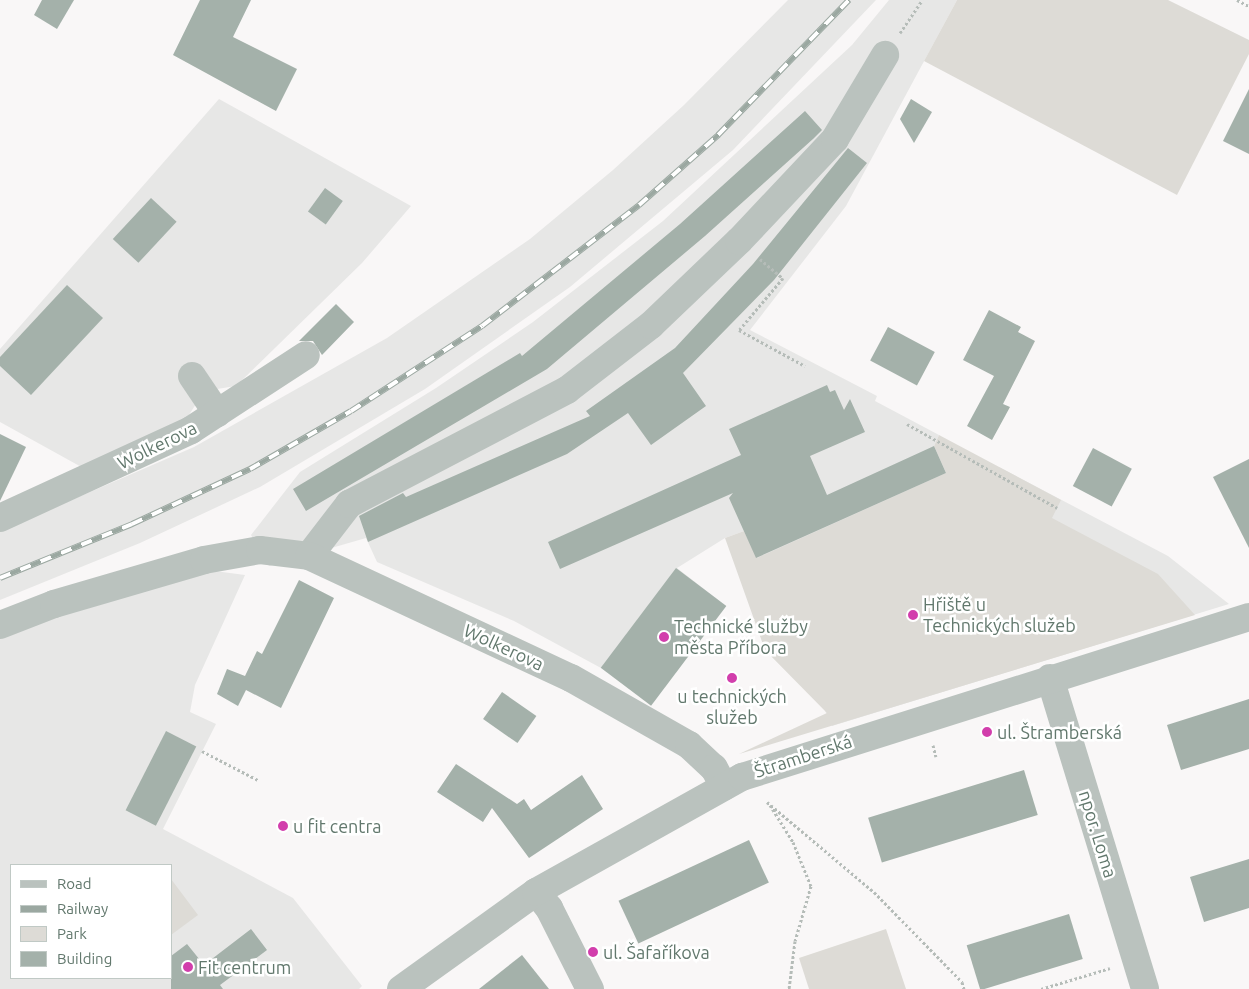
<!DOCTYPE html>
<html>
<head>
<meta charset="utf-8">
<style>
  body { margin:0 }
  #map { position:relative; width:1249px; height:989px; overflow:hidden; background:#f9f7f7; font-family:Ubuntu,sans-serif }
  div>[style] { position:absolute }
  .built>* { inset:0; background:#e7e7e6 }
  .green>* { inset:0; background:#dddbd6 }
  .building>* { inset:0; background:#a4b1aa; transform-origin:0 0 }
  .path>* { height:3px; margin-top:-1.5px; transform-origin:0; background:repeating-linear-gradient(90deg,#b5bcb8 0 2.5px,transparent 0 5px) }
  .minor>* { height:28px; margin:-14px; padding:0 14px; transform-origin:14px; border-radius:14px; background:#bac2be }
  .rail>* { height:5.5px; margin-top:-2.75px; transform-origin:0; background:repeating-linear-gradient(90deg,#fff 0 11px,#9ba8a1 0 22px); box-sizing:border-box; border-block:1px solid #9ba8a1 }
  .dots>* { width:14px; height:14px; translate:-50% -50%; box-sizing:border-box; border:2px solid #fff; border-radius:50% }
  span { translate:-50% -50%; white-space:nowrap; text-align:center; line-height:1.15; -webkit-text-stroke:5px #fff; paint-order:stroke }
  .street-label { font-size:18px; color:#62786d }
  .poi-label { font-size:18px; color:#62786d }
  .left { translate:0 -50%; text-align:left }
  .legend { position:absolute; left:10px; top:864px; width:162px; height:115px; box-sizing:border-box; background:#fff; border:1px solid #c0c9c5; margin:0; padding:6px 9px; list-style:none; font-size:15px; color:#62786d }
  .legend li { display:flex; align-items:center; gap:10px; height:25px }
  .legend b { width:25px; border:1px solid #c0c9c5 }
</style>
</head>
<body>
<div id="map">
  <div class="built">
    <div style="clip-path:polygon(788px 0,876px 0,733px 150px,570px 287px,425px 389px,260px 487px,140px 543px,0 600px,0 531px,194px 447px,387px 338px,530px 239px,613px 170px,684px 105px)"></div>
    <div style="clip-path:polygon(889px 0,957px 0,846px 206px,750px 330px,877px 396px,875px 401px,939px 435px,934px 446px,946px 473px,999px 467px,1168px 556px,1229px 604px,832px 726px,744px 531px,725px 538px,677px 568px,726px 606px,651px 705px,601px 668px,514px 621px,377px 562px,366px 538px,269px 566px,251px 535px,300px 472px,436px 388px,533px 322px,663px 221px,852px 45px)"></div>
    <div style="clip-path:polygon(219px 99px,411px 206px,362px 263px,236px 386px,217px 389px,196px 404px,185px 421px,85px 469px,0 422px,0 349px)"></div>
    <div style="clip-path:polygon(evenodd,207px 570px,245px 575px,195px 685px,190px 712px,216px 724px,163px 829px,293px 898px,362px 986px,359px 989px,0 989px,0 634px,207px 570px,11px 865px,171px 865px,171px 978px,11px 978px,11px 865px)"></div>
  </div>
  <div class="green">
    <div style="clip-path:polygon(957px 0,1168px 0,1249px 40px,1249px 54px,1177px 195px,924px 61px)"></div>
    <div style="clip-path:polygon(939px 435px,1061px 500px,1052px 518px,1158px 574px,1195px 615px,739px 754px,827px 713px,765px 650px,725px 538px,744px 531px,757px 558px,946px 473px,934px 446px)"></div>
    <div style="clip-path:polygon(171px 879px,198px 915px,171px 935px)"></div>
    <div style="clip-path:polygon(886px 929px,906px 989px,809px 989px,799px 958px)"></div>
  </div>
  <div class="building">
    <div style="clip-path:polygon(42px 0,74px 0,57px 29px,34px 15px)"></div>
    <div style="clip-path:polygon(200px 0,251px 0,233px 37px,297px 69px,276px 111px,173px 55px)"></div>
    <div style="clip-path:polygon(1249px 89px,1249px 154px,1223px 141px)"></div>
    <div style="clip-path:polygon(911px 99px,932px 112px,914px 143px,900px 119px)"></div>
    <div style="clip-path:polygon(805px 111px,822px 130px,813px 139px,705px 236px,547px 369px,306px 511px,293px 489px,520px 353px,522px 356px,680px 224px)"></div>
    <div style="clip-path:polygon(848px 148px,867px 163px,774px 280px,683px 373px,706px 406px,651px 445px,628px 413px,567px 454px,368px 542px,359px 516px,403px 493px,406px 497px,590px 416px,586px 411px,675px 348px,753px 264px)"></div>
    <div style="left:325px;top:188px;width:22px;height:29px;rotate:36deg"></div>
    <div style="left:151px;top:198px;width:35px;height:56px;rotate:43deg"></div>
    <div style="clip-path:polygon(67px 285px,103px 318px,31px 395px,0 366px,0 357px)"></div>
    <div style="clip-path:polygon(336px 304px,354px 322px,322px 355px,313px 341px,299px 341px)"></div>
    <div style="clip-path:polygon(989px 310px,1021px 327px,1018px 332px,1035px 341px,1003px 404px,1010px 407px,992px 440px,967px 426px,994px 376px,963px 360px)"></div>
    <div style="left:888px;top:327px;width:53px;height:38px;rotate:28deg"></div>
    <div style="clip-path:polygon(827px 385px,830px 392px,835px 390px,844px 410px,850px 399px,865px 432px,810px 456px,827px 495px,934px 446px,946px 473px,756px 558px,729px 498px,733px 493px,560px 569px,548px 542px,741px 455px,729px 429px)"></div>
    <div style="clip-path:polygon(0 434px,26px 447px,0 501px)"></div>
    <div style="left:1093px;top:448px;width:44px;height:43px;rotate:28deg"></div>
    <div style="clip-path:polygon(1249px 459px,1249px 548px,1213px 477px)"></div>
    <div style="left:676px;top:568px;width:63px;height:125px;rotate:37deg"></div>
    <div style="clip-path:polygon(299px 580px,334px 598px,281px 708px,246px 690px,238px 706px,217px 694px,227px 669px,245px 676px,257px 651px,262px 654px)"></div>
    <div style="left:502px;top:692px;width:42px;height:33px;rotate:35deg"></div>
    <div style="clip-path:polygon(1249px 699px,1249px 749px,1181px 770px,1167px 725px)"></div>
    <div style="left:166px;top:731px;width:34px;height:89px;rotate:27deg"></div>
    <div style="clip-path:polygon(456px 764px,517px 804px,524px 799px,531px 810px,582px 775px,603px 809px,529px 858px,492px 808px,483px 822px,437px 792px)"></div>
    <div style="left:1024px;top:770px;width:47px;height:163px;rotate:73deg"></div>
    <div style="left:749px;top:840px;width:47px;height:144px;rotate:65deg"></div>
    <div style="clip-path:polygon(1249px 859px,1249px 908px,1204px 922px,1190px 877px)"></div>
    <div style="left:1069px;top:914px;width:47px;height:107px;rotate:73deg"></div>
    <div style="clip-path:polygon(251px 929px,267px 950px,220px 985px,223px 989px,171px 989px,171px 956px,187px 944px,204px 965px)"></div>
    <div style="clip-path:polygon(522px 955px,549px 989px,479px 989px)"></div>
  </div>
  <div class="path">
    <div style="left:1237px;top:0;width:13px;rotate:27deg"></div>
    <div style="left:900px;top:33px;width:40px;rotate:-56deg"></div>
    <div style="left:760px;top:259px;width:30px;rotate:40deg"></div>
    <div style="left:783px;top:278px;width:68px;rotate:130.2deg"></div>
    <div style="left:739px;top:330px;width:75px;rotate:28.6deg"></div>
    <div style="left:907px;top:424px;width:172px;rotate:29.2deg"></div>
    <div style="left:933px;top:745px;width:12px;rotate:76deg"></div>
    <div style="left:202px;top:751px;width:63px;rotate:27.4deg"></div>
    <div style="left:767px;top:802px;width:140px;rotate:40.1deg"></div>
    <div style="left:874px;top:892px;width:126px;rotate:45.6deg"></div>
    <div style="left:962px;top:982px;width:7px;rotate:74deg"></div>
    <div style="left:770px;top:805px;width:44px;rotate:58.1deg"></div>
    <div style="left:793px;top:842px;width:48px;rotate:67.8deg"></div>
    <div style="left:811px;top:886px;width:57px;rotate:106.2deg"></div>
    <div style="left:795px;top:941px;width:48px;rotate:97.1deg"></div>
    <div style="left:1041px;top:989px;width:72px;rotate:-16.9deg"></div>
  </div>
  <div class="minor">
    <div style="left:192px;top:376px;width:45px;rotate:56deg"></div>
    <div style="left:0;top:518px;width:210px;rotate:-24.7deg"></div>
    <div style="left:191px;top:430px;width:137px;rotate:-33.1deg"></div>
    <div style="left:309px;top:556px;width:66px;rotate:-52.4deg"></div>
    <div style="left:349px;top:504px;width:246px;rotate:-27.6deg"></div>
    <div style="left:567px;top:390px;width:106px;rotate:-37.7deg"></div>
    <div style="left:651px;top:325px;width:122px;rotate:-43.7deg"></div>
    <div style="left:739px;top:241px;width:140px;rotate:-46.7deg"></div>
    <div style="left:835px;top:139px;width:98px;rotate:-59.2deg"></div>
    <div style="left:0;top:625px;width:58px;rotate:-21.3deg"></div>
    <div style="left:54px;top:604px;width:156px;rotate:-16.3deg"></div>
    <div style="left:204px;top:560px;width:57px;rotate:-10.1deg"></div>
    <div style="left:260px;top:550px;width:49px;rotate:7deg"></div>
    <div style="left:309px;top:556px;width:289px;rotate:25deg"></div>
    <div style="left:571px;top:678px;width:136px;rotate:29.6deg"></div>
    <div style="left:689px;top:745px;width:34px;rotate:43deg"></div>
    <div style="left:714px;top:768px;width:21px;rotate:62deg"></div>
    <div style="left:1050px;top:678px;width:325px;rotate:73deg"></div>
    <div style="left:536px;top:892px;width:21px;rotate:51deg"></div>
    <div style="left:549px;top:908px;width:91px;rotate:63.2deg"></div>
    <div style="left:401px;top:989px;width:166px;rotate:-35.7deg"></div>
    <div style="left:536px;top:892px;width:236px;rotate:-29.2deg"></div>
    <div style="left:742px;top:777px;width:532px;rotate:-17.51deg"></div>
  </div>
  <div class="rail">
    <div style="left:0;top:578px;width:143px;rotate:-22.2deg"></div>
    <div style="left:132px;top:524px;width:130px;rotate:-25deg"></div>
    <div style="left:250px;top:469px;width:116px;rotate:-29.9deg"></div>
    <div style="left:351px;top:411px;width:156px;rotate:-33deg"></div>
    <div style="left:482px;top:326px;width:198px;rotate:-37.6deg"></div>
    <div style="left:639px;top:205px;width:106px;rotate:-41.5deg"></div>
    <div style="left:718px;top:135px;width:188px;rotate:-45.9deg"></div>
  </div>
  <div class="dots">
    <div style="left:913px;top:615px;background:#d23eac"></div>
    <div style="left:664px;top:637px;background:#d23eac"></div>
    <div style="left:732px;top:678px;background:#d23eac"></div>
    <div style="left:987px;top:732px;background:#d23eac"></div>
    <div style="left:283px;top:826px;background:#d23eac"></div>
    <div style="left:593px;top:952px;background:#d23eac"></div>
    <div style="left:188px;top:967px;background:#d23eac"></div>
  </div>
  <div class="street-label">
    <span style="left:157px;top:445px;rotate:-26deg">Wolkerova</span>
    <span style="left:504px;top:647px;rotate:25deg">Wolkerova</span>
    <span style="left:803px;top:756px;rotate:-18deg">Štramberská</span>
    <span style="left:1098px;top:834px;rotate:73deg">npor. Loma</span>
  </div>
  <div class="poi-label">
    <span class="left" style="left:923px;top:615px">Hřiště u<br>Technických služeb</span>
    <span class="left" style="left:674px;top:637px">Technické služby<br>města Příbora</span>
    <span style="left:732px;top:707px">u technických<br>služeb</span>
    <span class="left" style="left:997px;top:732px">ul. Štramberská</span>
    <span class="left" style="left:293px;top:826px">u fit centra</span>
    <span class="left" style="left:603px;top:952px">ul. Šafaříkova</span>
    <span class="left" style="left:198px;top:967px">Fit centrum</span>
  </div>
  <ul class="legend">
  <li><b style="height:6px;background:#bac2be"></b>Road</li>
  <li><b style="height:6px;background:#9ba8a1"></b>Railway</li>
  <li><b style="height:14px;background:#dddbd6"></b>Park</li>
  <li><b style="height:14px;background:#a4b1aa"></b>Building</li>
  </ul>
</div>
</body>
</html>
